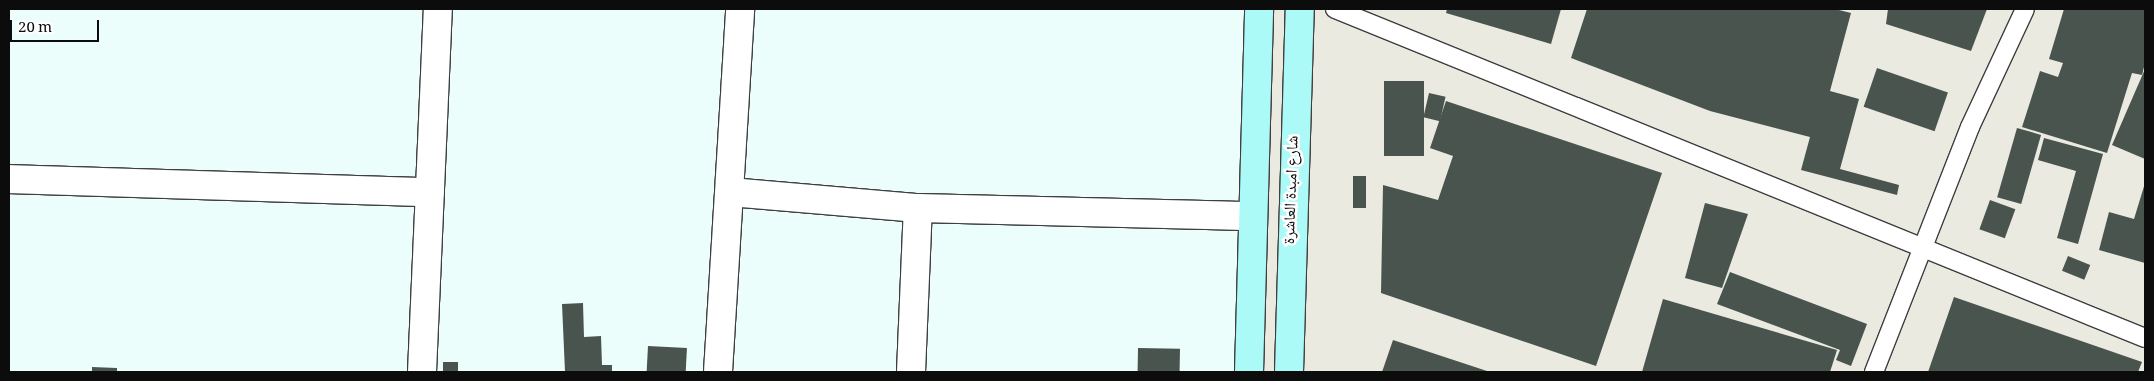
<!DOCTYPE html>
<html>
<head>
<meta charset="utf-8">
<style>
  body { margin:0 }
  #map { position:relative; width:2154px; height:381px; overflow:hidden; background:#ecfefc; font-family:Georgia,"Noto Naskh Arabic",serif }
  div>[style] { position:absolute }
  .industrial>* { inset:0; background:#eaeae1; transform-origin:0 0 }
  .building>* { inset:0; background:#49544e; transform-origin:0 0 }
  .roads { filter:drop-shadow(1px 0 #3f3f3f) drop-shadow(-1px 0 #3f3f3f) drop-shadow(0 1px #3f3f3f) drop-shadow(0 -1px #3f3f3f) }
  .lane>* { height:18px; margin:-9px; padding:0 9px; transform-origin:9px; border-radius:9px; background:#fff }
  .street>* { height:28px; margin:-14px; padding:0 14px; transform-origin:14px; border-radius:14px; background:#fff }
  .secondary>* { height:28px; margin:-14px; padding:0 14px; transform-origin:14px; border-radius:14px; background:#abfaf8 }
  span { translate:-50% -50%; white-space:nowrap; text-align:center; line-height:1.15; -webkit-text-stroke:5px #fff; paint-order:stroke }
  .street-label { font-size:16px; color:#0c0c0c }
  .frame { position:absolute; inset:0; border:10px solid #0c0c0c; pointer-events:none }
  .scale { position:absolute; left:10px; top:20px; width:89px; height:22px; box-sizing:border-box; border:2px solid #0c0c0c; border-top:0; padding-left:6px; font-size:15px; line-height:18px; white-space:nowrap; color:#0c0c0c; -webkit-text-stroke:4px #fff; paint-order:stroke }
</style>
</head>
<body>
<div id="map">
  <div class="industrial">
    <div style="left:1253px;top:9px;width:892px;height:363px"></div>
  </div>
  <div class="building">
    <div style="clip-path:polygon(1447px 9px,1561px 9px,1551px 44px,1446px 13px)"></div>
    <div style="clip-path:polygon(1587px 9px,1835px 9px,1851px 13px,1830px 91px,1859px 99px,1840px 169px,1899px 185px,1897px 195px,1801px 170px,1810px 137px,1710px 111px,1571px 58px)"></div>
    <div style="clip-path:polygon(1888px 9px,1987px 9px,1971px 51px,1886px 24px)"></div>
    <div style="clip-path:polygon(2064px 9px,2145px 9px,2145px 63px,2142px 75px,2132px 73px,2107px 153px,2022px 127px,2040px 71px,2058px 77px,2063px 63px,2049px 59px)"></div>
    <div style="left:1877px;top:68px;width:75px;height:41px;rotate:19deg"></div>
    <div style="clip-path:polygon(2145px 69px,2145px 159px,2112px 145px)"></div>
    <div style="left:1384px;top:81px;width:40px;height:75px"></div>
    <div style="left:1429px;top:93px;width:17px;height:25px;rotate:13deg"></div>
    <div style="clip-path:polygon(1446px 101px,1662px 173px,1596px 366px,1381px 293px,1383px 185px,1438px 200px,1453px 156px,1430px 148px)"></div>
    <div style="left:2017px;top:128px;width:25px;height:72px;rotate:16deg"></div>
    <div style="clip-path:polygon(2044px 138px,2103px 154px,2078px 244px,2057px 238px,2076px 171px,2038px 160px)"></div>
    <div style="left:1353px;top:176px;width:13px;height:32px"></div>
    <div style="clip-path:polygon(2145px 183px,2145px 263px,2099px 250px,2109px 212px,2134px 219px)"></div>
    <div style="left:1990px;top:200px;width:27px;height:31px;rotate:20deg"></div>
    <div style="clip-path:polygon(1705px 203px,1748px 214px,1722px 288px,1685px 278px)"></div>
    <div style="left:2068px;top:256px;width:24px;height:16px;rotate:22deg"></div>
    <div style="clip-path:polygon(1730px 272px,1867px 324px,1851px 366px,1836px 360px,1840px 350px,1717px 304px)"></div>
    <div style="clip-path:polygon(1954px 297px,2142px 362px,2138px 372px,1928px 372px)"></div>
    <div style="clip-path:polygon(1663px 299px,1837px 350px,1830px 372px,1642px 372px)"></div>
    <div style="clip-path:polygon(583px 303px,584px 337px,601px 336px,602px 365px,612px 365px,612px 372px,565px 372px,562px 304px)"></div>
    <div style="clip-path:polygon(1393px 340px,1490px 372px,1382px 372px)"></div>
    <div style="left:648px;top:346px;width:39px;height:26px;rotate:3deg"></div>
    <div style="left:1138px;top:348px;width:42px;height:24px;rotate:1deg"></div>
    <div style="left:443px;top:362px;width:15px;height:10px"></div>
    <div style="clip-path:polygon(92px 367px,117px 368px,117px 372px,92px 372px)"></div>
  </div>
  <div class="roads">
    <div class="lane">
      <div style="left:1335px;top:9px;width:874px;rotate:22.11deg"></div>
      <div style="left:1874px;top:372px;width:263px;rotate:-68.6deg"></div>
      <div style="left:1970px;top:127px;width:130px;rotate:-65deg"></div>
    </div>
    <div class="street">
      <div style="left:9px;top:179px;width:421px;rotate:1.8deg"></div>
      <div style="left:730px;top:192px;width:189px;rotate:4.9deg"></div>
      <div style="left:918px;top:208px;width:335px;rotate:1.4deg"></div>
      <div style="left:422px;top:372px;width:363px;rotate:-87.5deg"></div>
      <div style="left:718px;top:372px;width:364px;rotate:-86.5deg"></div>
      <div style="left:911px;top:372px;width:164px;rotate:-87.6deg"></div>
    </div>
    <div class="secondary">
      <div style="left:1249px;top:372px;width:363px;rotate:-88.4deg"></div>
      <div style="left:1289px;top:372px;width:363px;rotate:-88.3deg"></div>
    </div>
  </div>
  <div class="street-label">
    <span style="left:1293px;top:190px;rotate:-88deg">شارع امبدة العاشرة</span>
  </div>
  <div class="frame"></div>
  <div class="scale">20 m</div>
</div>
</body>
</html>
